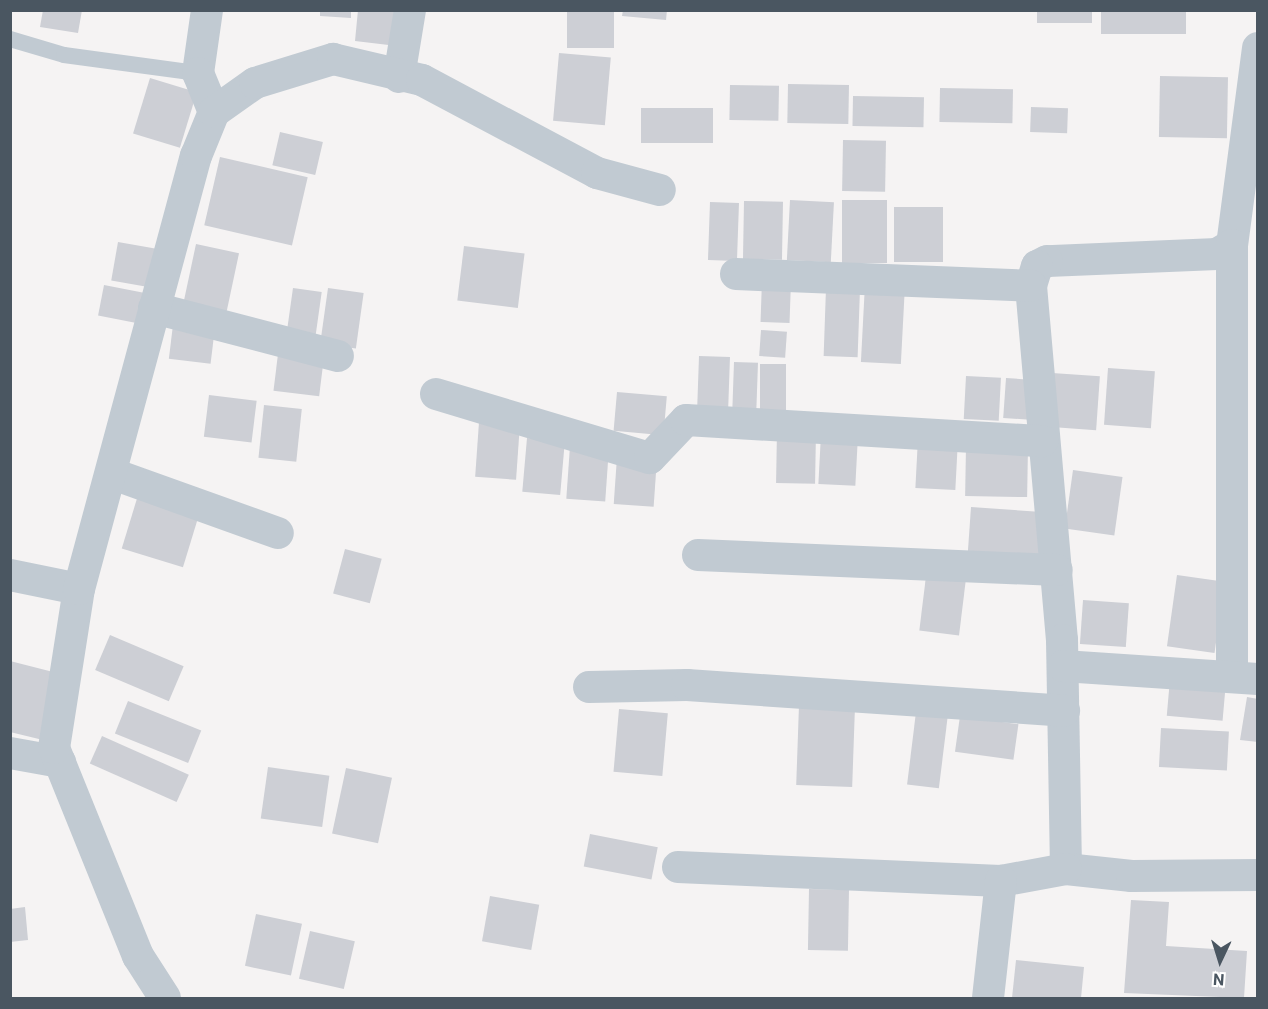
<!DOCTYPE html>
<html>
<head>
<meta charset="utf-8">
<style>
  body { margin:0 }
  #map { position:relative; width:1268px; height:1009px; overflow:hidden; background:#f5f3f3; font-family:Roboto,sans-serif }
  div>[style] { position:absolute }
  .building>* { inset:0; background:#cdcfd5; transform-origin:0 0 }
  .service>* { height:16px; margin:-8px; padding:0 8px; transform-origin:8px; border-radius:8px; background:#c1cad2 }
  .minor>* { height:32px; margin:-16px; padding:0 16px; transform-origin:16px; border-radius:16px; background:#c1cad2 }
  span { translate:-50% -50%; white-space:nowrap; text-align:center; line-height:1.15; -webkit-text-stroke:4.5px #fff; paint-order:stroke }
  .frame { position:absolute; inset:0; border:12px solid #4a5661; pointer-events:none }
  .north { position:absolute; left:1190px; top:931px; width:60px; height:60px; -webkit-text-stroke:4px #fff; paint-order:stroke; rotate:184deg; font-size:16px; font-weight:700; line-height:24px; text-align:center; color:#4a5661 }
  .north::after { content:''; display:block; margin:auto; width:21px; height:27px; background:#4a5661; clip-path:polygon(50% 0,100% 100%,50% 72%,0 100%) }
</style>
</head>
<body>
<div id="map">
  <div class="building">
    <div style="clip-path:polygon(43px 10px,82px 10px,78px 33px,40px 27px)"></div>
    <div style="clip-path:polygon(320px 10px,351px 10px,351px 18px,320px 16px)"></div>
    <div style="clip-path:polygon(358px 10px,401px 10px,397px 46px,355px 41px)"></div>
    <div style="left:567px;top:10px;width:47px;height:38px"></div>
    <div style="clip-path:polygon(623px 10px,667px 10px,666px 20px,622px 16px)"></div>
    <div style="left:1037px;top:10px;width:55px;height:13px"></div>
    <div style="left:1101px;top:10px;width:85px;height:24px"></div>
    <div style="left:559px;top:53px;width:52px;height:68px;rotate:5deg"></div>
    <div style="left:1160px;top:76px;width:68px;height:61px;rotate:1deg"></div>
    <div style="left:150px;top:78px;width:49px;height:58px;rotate:17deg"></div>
    <div style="left:788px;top:84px;width:61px;height:39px;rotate:1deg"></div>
    <div style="left:730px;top:85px;width:49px;height:35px;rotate:1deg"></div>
    <div style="left:940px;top:88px;width:73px;height:34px;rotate:1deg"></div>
    <div style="left:853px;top:96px;width:71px;height:30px;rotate:1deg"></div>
    <div style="left:1031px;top:107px;width:37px;height:25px;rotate:2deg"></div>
    <div style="left:641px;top:108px;width:72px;height:35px"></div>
    <div style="left:280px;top:132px;width:44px;height:34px;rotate:13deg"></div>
    <div style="left:843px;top:140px;width:43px;height:51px;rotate:1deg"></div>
    <div style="left:220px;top:157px;width:90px;height:70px;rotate:13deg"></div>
    <div style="left:790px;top:200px;width:44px;height:60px;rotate:3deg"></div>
    <div style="left:842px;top:200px;width:45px;height:63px"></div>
    <div style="left:744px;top:201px;width:39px;height:58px;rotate:1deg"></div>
    <div style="left:710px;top:202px;width:29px;height:58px;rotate:2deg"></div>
    <div style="left:894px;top:207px;width:49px;height:55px"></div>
    <div style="left:118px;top:242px;width:39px;height:39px;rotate:10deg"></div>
    <div style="left:196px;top:244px;width:44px;height:64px;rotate:12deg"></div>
    <div style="left:464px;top:246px;width:61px;height:55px;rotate:7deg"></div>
    <div style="left:762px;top:280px;width:29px;height:42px;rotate:2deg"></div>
    <div style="left:865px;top:284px;width:40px;height:78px;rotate:3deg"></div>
    <div style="left:104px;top:285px;width:43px;height:31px;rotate:11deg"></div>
    <div style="left:293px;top:288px;width:29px;height:51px;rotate:8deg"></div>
    <div style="left:328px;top:288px;width:36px;height:56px;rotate:8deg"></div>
    <div style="left:826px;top:288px;width:34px;height:68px;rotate:2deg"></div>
    <div style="left:173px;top:325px;width:42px;height:34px;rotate:7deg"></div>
    <div style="left:761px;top:330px;width:26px;height:26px;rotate:4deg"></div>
    <div style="left:278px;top:354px;width:46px;height:37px;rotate:7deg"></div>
    <div style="left:699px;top:356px;width:31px;height:51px;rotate:2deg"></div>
    <div style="left:734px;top:362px;width:24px;height:49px;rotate:2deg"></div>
    <div style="left:760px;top:364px;width:26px;height:47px"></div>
    <div style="left:1108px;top:368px;width:47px;height:57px;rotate:4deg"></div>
    <div style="left:1052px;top:373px;width:48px;height:54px;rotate:4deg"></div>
    <div style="left:966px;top:376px;width:35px;height:43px;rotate:3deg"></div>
    <div style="left:1006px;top:378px;width:27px;height:40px;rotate:4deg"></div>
    <div style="left:617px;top:392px;width:50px;height:39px;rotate:5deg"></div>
    <div style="left:209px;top:395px;width:48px;height:42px;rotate:7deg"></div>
    <div style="left:264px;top:405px;width:38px;height:53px;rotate:6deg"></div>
    <div style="left:479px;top:422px;width:41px;height:55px;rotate:4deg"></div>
    <div style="left:777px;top:430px;width:39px;height:53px;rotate:1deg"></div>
    <div style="left:821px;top:434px;width:37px;height:50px;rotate:3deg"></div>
    <div style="left:527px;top:438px;width:38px;height:54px;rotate:5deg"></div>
    <div style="left:918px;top:438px;width:40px;height:50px;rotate:3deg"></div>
    <div style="left:570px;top:446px;width:39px;height:53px;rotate:4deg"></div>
    <div style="left:966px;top:446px;width:62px;height:50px;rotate:1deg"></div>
    <div style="left:617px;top:457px;width:40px;height:47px;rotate:4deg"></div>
    <div style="left:1073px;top:470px;width:50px;height:59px;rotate:8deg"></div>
    <div style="left:139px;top:492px;width:64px;height:59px;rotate:17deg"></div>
    <div style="left:971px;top:507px;width:71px;height:50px;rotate:4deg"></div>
    <div style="left:345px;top:549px;width:38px;height:46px;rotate:15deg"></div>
    <div style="left:927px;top:568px;width:40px;height:63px;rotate:7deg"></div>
    <div style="left:1177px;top:575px;width:48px;height:72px;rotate:8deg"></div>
    <div style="left:1083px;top:600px;width:46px;height:44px;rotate:4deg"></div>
    <div style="left:110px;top:635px;width:80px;height:38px;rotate:23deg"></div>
    <div style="clip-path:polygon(10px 661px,61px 674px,43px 740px,10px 732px)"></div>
    <div style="left:1170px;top:679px;width:56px;height:37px;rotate:5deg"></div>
    <div style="clip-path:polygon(1247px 697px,1258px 699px,1258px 742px,1240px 740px)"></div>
    <div style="left:128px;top:701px;width:79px;height:35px;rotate:22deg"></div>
    <div style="left:799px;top:705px;width:56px;height:80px;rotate:2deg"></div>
    <div style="left:619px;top:709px;width:49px;height:63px;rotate:5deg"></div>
    <div style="left:916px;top:712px;width:32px;height:73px;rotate:7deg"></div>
    <div style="left:960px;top:716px;width:59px;height:36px;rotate:8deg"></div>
    <div style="left:1161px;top:728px;width:68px;height:39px;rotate:3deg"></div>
    <div style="left:102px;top:736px;width:95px;height:30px;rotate:24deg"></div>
    <div style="left:268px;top:767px;width:62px;height:52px;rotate:8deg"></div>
    <div style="left:346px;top:768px;width:47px;height:67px;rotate:12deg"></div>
    <div style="left:590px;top:834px;width:69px;height:33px;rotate:11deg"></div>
    <div style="left:809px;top:889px;width:40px;height:61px;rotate:1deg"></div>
    <div style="left:490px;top:896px;width:50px;height:46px;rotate:10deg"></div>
    <div style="clip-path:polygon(1131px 900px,1169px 902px,1166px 946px,1247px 951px,1244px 998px,1124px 993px)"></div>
    <div style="clip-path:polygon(25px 907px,28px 940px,10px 942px,10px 909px)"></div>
    <div style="left:256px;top:914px;width:47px;height:53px;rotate:12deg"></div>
    <div style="left:310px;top:931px;width:46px;height:49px;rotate:13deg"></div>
    <div style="clip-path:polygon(1016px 960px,1084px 967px,1081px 998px,1012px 998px)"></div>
  </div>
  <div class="service">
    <div style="left:10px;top:39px;width:56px;rotate:16.5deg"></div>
    <div style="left:64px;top:55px;width:135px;rotate:7.7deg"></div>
  </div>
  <div class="minor">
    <div style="left:207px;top:10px;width:64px;rotate:98.1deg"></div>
    <div style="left:198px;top:73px;width:42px;rotate:67.7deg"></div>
    <div style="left:1258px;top:48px;width:199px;rotate:97.5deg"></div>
    <div style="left:1232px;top:245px;width:17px;rotate:149deg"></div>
    <div style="left:1217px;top:254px;width:170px;rotate:177.6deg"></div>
    <div style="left:1047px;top:261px;width:11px;rotate:153deg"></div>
    <div style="left:1037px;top:266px;width:21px;rotate:107deg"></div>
    <div style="left:1031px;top:286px;width:355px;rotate:85deg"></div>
    <div style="left:1062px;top:640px;width:229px;rotate:89deg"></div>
    <div style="left:1066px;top:869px;width:66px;rotate:6.1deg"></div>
    <div style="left:1132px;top:876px;width:126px;rotate:-0.5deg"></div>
    <div style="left:399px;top:77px;width:68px;rotate:-80.7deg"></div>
    <div style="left:1232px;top:245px;width:431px;rotate:90deg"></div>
    <div style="left:736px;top:274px;width:295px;rotate:2.3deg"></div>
    <div style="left:154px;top:308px;width:190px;rotate:14.6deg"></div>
    <div style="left:436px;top:394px;width:223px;rotate:16.7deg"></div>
    <div style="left:650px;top:458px;width:52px;rotate:-46.5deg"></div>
    <div style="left:686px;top:420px;width:357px;rotate:3.4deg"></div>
    <div style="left:113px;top:474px;width:175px;rotate:19.7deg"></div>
    <div style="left:698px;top:555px;width:359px;rotate:2.4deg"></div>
    <div style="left:10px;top:575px;width:70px;rotate:11.5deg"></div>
    <div style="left:1063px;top:666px;width:195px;rotate:3.8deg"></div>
    <div style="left:589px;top:687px;width:98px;rotate:-1.2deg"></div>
    <div style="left:687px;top:685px;width:378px;rotate:3.9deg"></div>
    <div style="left:10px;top:753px;width:51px;rotate:10.2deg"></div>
    <div style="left:678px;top:867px;width:323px;rotate:2.5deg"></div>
    <div style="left:1001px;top:881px;width:66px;rotate:-10.5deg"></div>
    <div style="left:165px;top:998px;width:50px;rotate:-122.7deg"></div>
    <div style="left:138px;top:956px;width:224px;rotate:-112deg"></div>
    <div style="left:54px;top:748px;width:161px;rotate:-81.1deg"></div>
    <div style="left:79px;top:589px;width:449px;rotate:-74.9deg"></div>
    <div style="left:196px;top:156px;width:48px;rotate:-67.8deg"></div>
    <div style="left:214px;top:112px;width:50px;rotate:-35.3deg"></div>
    <div style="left:255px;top:83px;width:82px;rotate:-17.1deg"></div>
    <div style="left:333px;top:59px;width:91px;rotate:13.3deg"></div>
    <div style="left:422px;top:80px;width:198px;rotate:28deg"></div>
    <div style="left:597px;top:173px;width:65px;rotate:15.1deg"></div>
    <div style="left:988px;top:998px;width:118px;rotate:-83.7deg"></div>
  </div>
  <div class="frame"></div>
  <div class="north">N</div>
</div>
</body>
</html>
